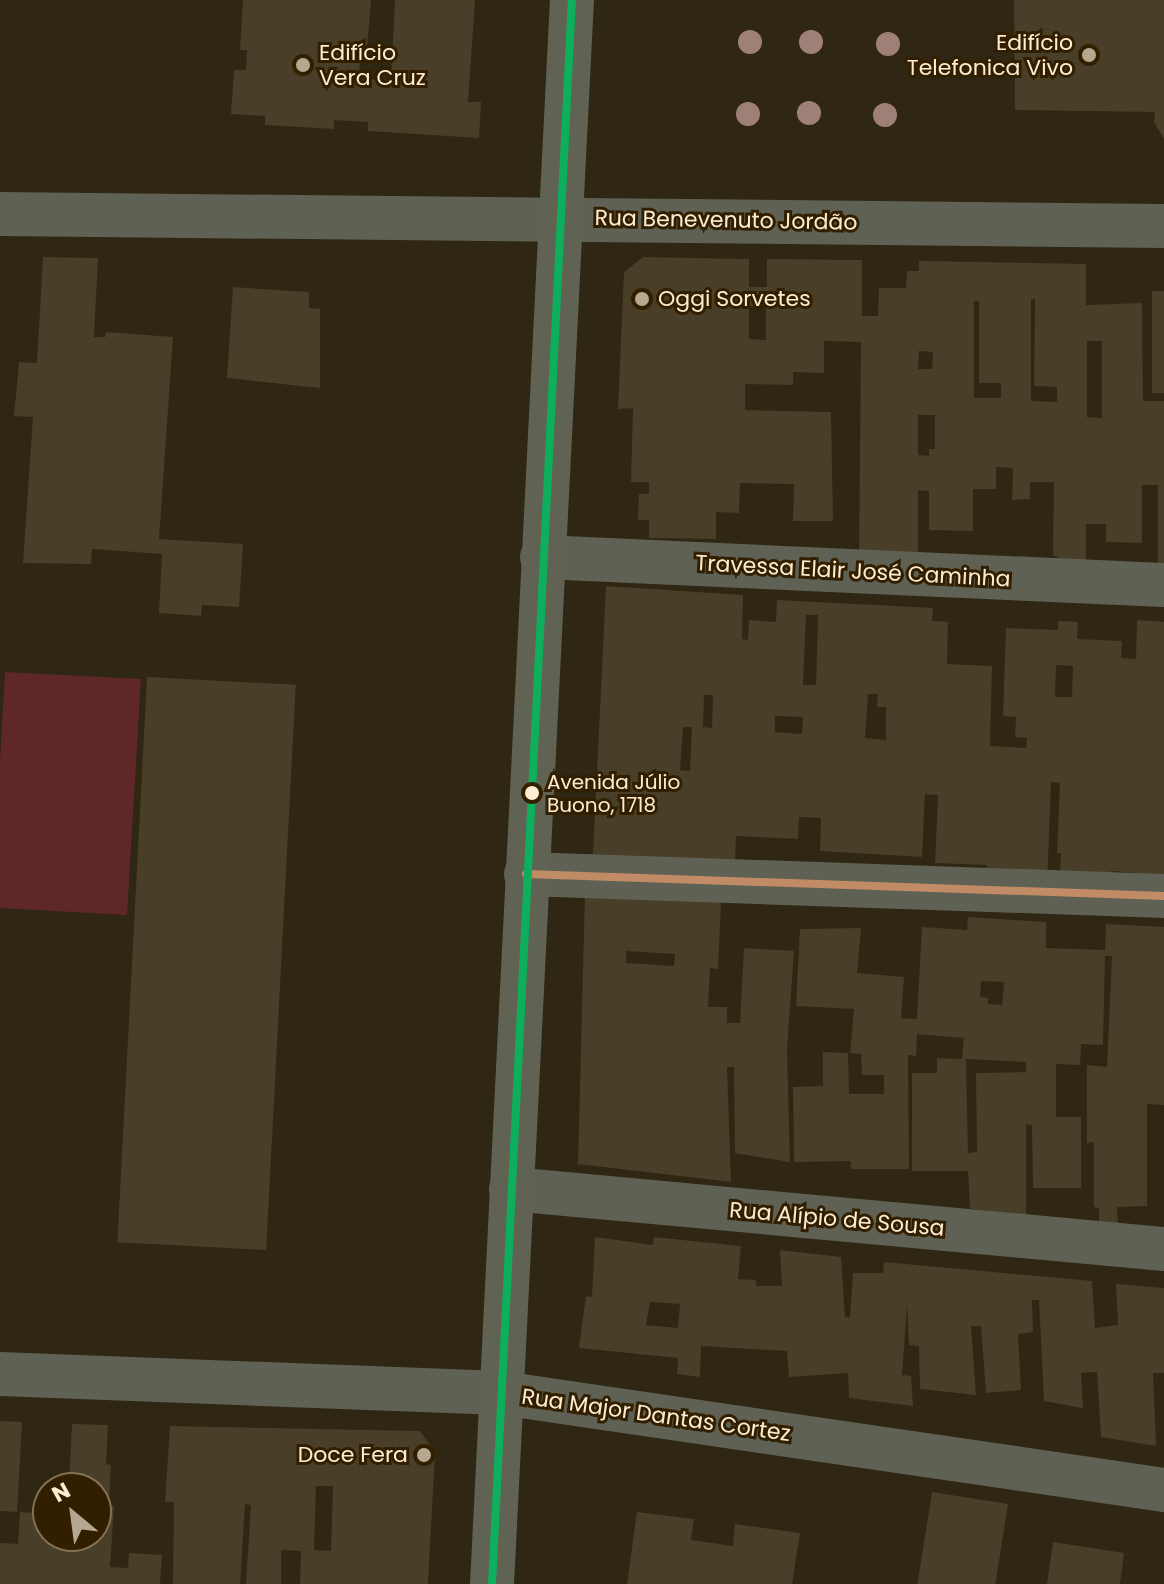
<!DOCTYPE html>
<html>
<head>
<meta charset="utf-8">
<style>
  body { margin:0 }
  #map { position:relative; width:1164px; height:1584px; overflow:hidden; background:#2f2613; font-family:Poppins,sans-serif }
  div>[style] { position:absolute }
  .green>* { inset:0; background:#5f2728 }
  .building>* { inset:0; background:#493e27; transform-origin:0 0 }
  .minor>* { height:44px; margin:-22px; padding:0 22px; transform-origin:22px; border-radius:22px; background:#5e6154 }
  .tertiary>* { height:44px; margin:-22px; padding:0 22px; transform-origin:22px; border-radius:22px; background:#5e6154 }
  .secondary>* { height:44px; margin:-22px; padding:0 22px; transform-origin:22px; border-radius:22px; background:#606253 }
  .bus-1>* { height:8px; margin:-4px; padding:0 4px; transform-origin:4px; border-radius:4px; background:#c18c65 }
  .bus-2>* { height:8px; margin:-4px; padding:0 4px; transform-origin:4px; border-radius:4px; background:#0daf5c }
  .trees>* { width:24px; height:24px; margin:-12px; border-radius:50%; background:#9f8077 }
  .dots>* { width:22px; height:22px; translate:-50% -50%; box-sizing:border-box; border:4px solid #321f00; border-radius:50% }
  span { translate:-50% -50%; white-space:nowrap; text-align:center; line-height:1.15; -webkit-text-stroke:6px #321f00; paint-order:stroke }
  .bus-label { font-size:20px; color:#fdecd3 }
  .left { translate:0 -50%; text-align:left }
  .poi-label { font-size:22px; color:#fdecd3 }
  .right { translate:-100% -50%; text-align:right }
  .street-label { font-size:22px; color:#fdecd3 }
  .north { position:absolute; left:32px; top:1472px; width:80px; height:80px; box-sizing:border-box; background:#321f00; border:2px solid #837154; border-radius:50%; rotate:331deg; font-size:22px; font-weight:700; line-height:32px; text-align:center; color:#fdecd3 }
  .north::after { content:''; display:block; margin:auto; width:28px; height:36px; background:#b5a790; clip-path:polygon(50% 0,100% 100%,50% 72%,0 100%) }
</style>
</head>
<body>
<div id="map">
  <div class="green">
    <div style="clip-path:polygon(5px 672px,141px 679px,127px 915px,0 908px,0 760px)"></div>
  </div>
  <div class="building">
    <div style="clip-path:polygon(243px 0,371px 0,366px 60px,360px 60px,359px 79px,391px 80px,395px 0,475px 0,468px 102px,481px 102px,479px 138px,368px 131px,368px 122px,334px 120px,334px 129px,265px 125px,265px 116px,231px 114px,234px 70px,246px 70px,247px 50px,240px 50px)"></div>
    <div style="clip-path:polygon(1014px 0,1164px 0,1164px 139px,1154px 122px,1155px 112px,1015px 110px)"></div>
    <div style="clip-path:polygon(43px 257px,98px 258px,94px 337px,105px 337px,106px 332px,173px 337px,159px 539px,243px 544px,239px 607px,202px 605px,201px 616px,159px 613px,162px 554px,92px 549px,91px 564px,23px 563px,33px 417px,14px 416px,19px 362px,37px 363px)"></div>
    <div style="clip-path:polygon(evenodd,643px 257px,749px 259px,749px 287px,767px 287px,767px 259px,862px 260px,862px 316px,878px 316px,879px 288px,906px 288px,907px 271px,919px 271px,919px 261px,1086px 264px,1086px 305px,1142px 303px,1143px 401px,1164px 401px,1164px 580px,1158px 580px,1158px 485px,1142px 485px,1142px 543px,1106px 542px,1106px 524px,1086px 524px,1086px 574px,1058px 572px,1057px 556px,1053px 556px,1054px 482px,1030px 482px,1030px 499px,1012px 500px,1013px 468px,996px 467px,996px 489px,973px 489px,973px 531px,929px 530px,929px 491px,918px 490px,918px 563px,859px 561px,861px 342px,824px 341px,824px 373px,793px 372px,793px 385px,745px 384px,745px 410px,831px 412px,833px 521px,793px 521px,794px 484px,740px 483px,739px 513px,716px 512px,716px 539px,649px 538px,649px 520px,638px 520px,639px 494px,649px 494px,649px 482px,631px 482px,633px 408px,618px 409px,624px 272px,643px 257px,1035px 299px,1034px 386px,1057px 387px,1057px 402px,1031px 401px,1031px 300px,1035px 299px,643px 257px,974px 301px,979px 301px,979px 383px,1001px 383px,1001px 398px,974px 398px,974px 301px,643px 257px,749px 306px,766px 306px,766px 340px,749px 339px,749px 306px,643px 257px,1087px 341px,1102px 341px,1102px 418px,1087px 417px,1087px 341px,643px 257px,919px 351px,933px 352px,932px 369px,918px 369px,919px 351px,643px 257px,918px 415px,935px 415px,935px 449px,929px 449px,929px 456px,918px 455px,918px 415px)"></div>
    <div style="clip-path:polygon(233px 287px,309px 292px,309px 308px,320px 309px,320px 388px,227px 378px)"></div>
    <div style="left:1152px;top:291px;width:12px;height:102px"></div>
    <div style="clip-path:polygon(evenodd,606px 586px,743px 595px,742px 639px,748px 640px,749px 620px,776px 622px,777px 600px,933px 608px,932px 621px,948px 622px,947px 664px,992px 666px,990px 746px,1026px 748px,1027px 738px,1015px 737px,1016px 717px,1003px 716px,1006px 628px,1058px 630px,1058px 621px,1078px 622px,1077px 639px,1122px 641px,1121px 658px,1136px 659px,1137px 620px,1164px 622px,1164px 890px,1139px 873px,1111px 871px,1111px 877px,1060px 875px,1061px 853px,1057px 853px,1060px 783px,1051px 782px,1047px 885px,986px 881px,987px 865px,935px 863px,938px 795px,925px 794px,922px 857px,820px 851px,821px 818px,799px 817px,798px 839px,736px 836px,735px 866px,593px 854px,606px 586px,806px 615px,818px 615px,816px 685px,803px 685px,806px 615px,606px 586px,1056px 665px,1073px 666px,1072px 697px,1055px 697px,1056px 665px,606px 586px,868px 694px,878px 694px,877px 707px,886px 707px,886px 740px,865px 738px,868px 694px,606px 586px,704px 695px,713px 695px,712px 728px,703px 727px,704px 695px,606px 586px,775px 716px,803px 717px,802px 734px,775px 732px,775px 716px,606px 586px,683px 727px,692px 727px,690px 771px,680px 770px,683px 727px)"></div>
    <div style="left:147px;top:677px;width:149px;height:566px;rotate:3deg"></div>
    <div style="clip-path:polygon(evenodd,585px 893px,721px 902px,718px 969px,710px 968px,708px 1007px,727px 1007px,727px 1023px,740px 1023px,744px 948px,794px 951px,787px 1049px,790px 1162px,735px 1153px,734px 1067px,727px 1067px,731px 1182px,578px 1164px,585px 893px,626px 951px,675px 954px,674px 966px,626px 963px,626px 951px)"></div>
    <div style="clip-path:polygon(evenodd,968px 917px,1046px 922px,1046px 948px,1105px 950px,1106px 924px,1164px 927px,1164px 1105px,1147px 1104px,1147px 1206px,1117px 1207px,1118px 1225px,1099px 1223px,1099px 1208px,1094px 1207px,1094px 1142px,1087px 1143px,1087px 1065px,1107px 1067px,1112px 956px,1105px 956px,1103px 1045px,1081px 1044px,1080px 1065px,1056px 1064px,1056px 1117px,1081px 1117px,1081px 1188px,1033px 1188px,1032px 1125px,1026px 1124px,1026px 1215px,970px 1209px,968px 1171px,912px 1171px,912px 1073px,937px 1073px,937px 1058px,962px 1059px,964px 1038px,917px 1034px,916px 1056px,908px 1055px,909px 1169px,851px 1169px,850px 1161px,794px 1162px,793px 1087px,823px 1086px,823px 1052px,848px 1053px,849px 1094px,884px 1094px,884px 1075px,862px 1075px,861px 1054px,850px 1053px,854px 1009px,796px 1006px,800px 929px,861px 928px,857px 973px,904px 977px,901px 1018px,917px 1019px,922px 927px,967px 930px,968px 917px,981px 981px,1004px 982px,1002px 1005px,988px 1004px,988px 998px,980px 997px,981px 981px,968px 917px,966px 1059px,1026px 1062px,1026px 1072px,976px 1073px,977px 1152px,968px 1153px,966px 1059px)"></div>
    <div style="clip-path:polygon(evenodd,595px 1237px,653px 1245px,654px 1237px,741px 1246px,738px 1279px,756px 1280px,756px 1286px,782px 1286px,780px 1250px,841px 1257px,845px 1317px,850px 1317px,853px 1273px,883px 1273px,884px 1262px,1092px 1281px,1095px 1328px,1118px 1325px,1116px 1284px,1164px 1288px,1164px 1373px,1153px 1373px,1156px 1446px,1101px 1437px,1097px 1372px,1081px 1373px,1083px 1408px,1044px 1401px,1039px 1300px,1032px 1300px,1033px 1332px,1018px 1334px,1021px 1390px,986px 1393px,981px 1326px,971px 1326px,976px 1395px,920px 1389px,919px 1346px,909px 1345px,907px 1305px,902px 1375px,911px 1376px,913px 1406px,849px 1398px,848px 1373px,789px 1377px,787px 1351px,701px 1346px,700px 1377px,677px 1374px,678px 1358px,579px 1348px,586px 1296px,592px 1297px,595px 1237px,650px 1302px,680px 1304px,678px 1328px,646px 1325px,650px 1302px)"></div>
    <div style="clip-path:polygon(0 1421px,22px 1422px,17px 1512px,0 1511px)"></div>
    <div style="clip-path:polygon(72px 1424px,108px 1425px,106px 1464px,111px 1465px,109px 1506px,114px 1506px,110px 1567px,128px 1568px,129px 1553px,162px 1555px,160px 1584px,0 1584px,0 1543px,18px 1544px,20px 1512px,48px 1514px,48px 1536px,96px 1536px,96px 1488px,69px 1488px)"></div>
    <div style="clip-path:polygon(evenodd,170px 1426px,420px 1431px,435px 1452px,428px 1584px,300px 1584px,301px 1551px,281px 1550px,281px 1584px,246px 1584px,251px 1505px,245px 1504px,240px 1584px,173px 1584px,174px 1502px,165px 1502px,170px 1426px,316px 1486px,333px 1486px,331px 1551px,314px 1550px,316px 1486px)"></div>
    <div style="left:932px;top:1492px;width:77px;height:93px;rotate:9deg"></div>
    <div style="clip-path:polygon(637px 1512px,694px 1519px,691px 1540px,733px 1546px,735px 1524px,800px 1533px,792px 1584px,627px 1584px)"></div>
    <div style="clip-path:polygon(1053px 1542px,1124px 1553px,1120px 1584px,1047px 1584px)"></div>
  </div>
  <div class="minor">
    <div style="left:0;top:214px;width:1164px;rotate:0.59deg"></div>
    <div style="left:542px;top:557px;width:623px;rotate:2.58deg"></div>
    <div style="left:526px;top:874px;width:638px;rotate:1.97deg"></div>
    <div style="left:511px;top:1189px;width:656px;rotate:5.25deg"></div>
  </div>
  <div class="tertiary">
    <div style="left:0;top:1374px;width:501px;rotate:2.17deg"></div>
    <div style="left:501px;top:1393px;width:670px;rotate:8.32deg"></div>
  </div>
  <div class="secondary">
    <div style="left:492px;top:1584px;width:1586px;rotate:-87.11deg"></div>
  </div>
  <div class="bus-1">
    <div style="left:526px;top:874px;width:638px;rotate:1.97deg"></div>
  </div>
  <div class="bus-2">
    <div style="left:492px;top:1584px;width:1586px;rotate:-87.11deg"></div>
  </div>
  <div class="trees">
    <div style="left:750px;top:42px"></div>
    <div style="left:811px;top:42px"></div>
    <div style="left:888px;top:44px"></div>
    <div style="left:809px;top:113px"></div>
    <div style="left:748px;top:114px"></div>
    <div style="left:885px;top:115px"></div>
  </div>
  <div class="dots">
    <div style="left:1089px;top:55px;background:#b5a790"></div>
    <div style="left:303px;top:65px;background:#b5a790"></div>
    <div style="left:642px;top:299px;background:#b5a790"></div>
    <div style="left:532px;top:793px;background:#fdecd3"></div>
    <div style="left:424px;top:1455px;background:#b5a790"></div>
  </div>
  <div class="bus-label">
    <span class="left" style="left:547px;top:794px">Avenida Júlio<br>Buono, 1718</span>
  </div>
  <div class="poi-label">
    <span class="right" style="left:1073px;top:55px">Edifício<br>Telefonica Vivo</span>
    <span class="left" style="left:319px;top:65px">Edifício<br>Vera Cruz</span>
    <span class="left" style="left:658px;top:299px">Oggi Sorvetes</span>
    <span class="right" style="left:408px;top:1455px">Doce Fera</span>
  </div>
  <div class="street-label">
    <span style="left:726px;top:220px;rotate:1deg">Rua Benevenuto Jordão</span>
    <span style="left:853px;top:571px;rotate:3deg">Travessa Elair José Caminha</span>
    <span style="left:837px;top:1219px;rotate:5deg">Rua Alípio de Sousa</span>
    <span style="left:656px;top:1415px;rotate:8deg">Rua Major Dantas Cortez</span>
  </div>
  <div class="north">N</div>
</div>
</body>
</html>
